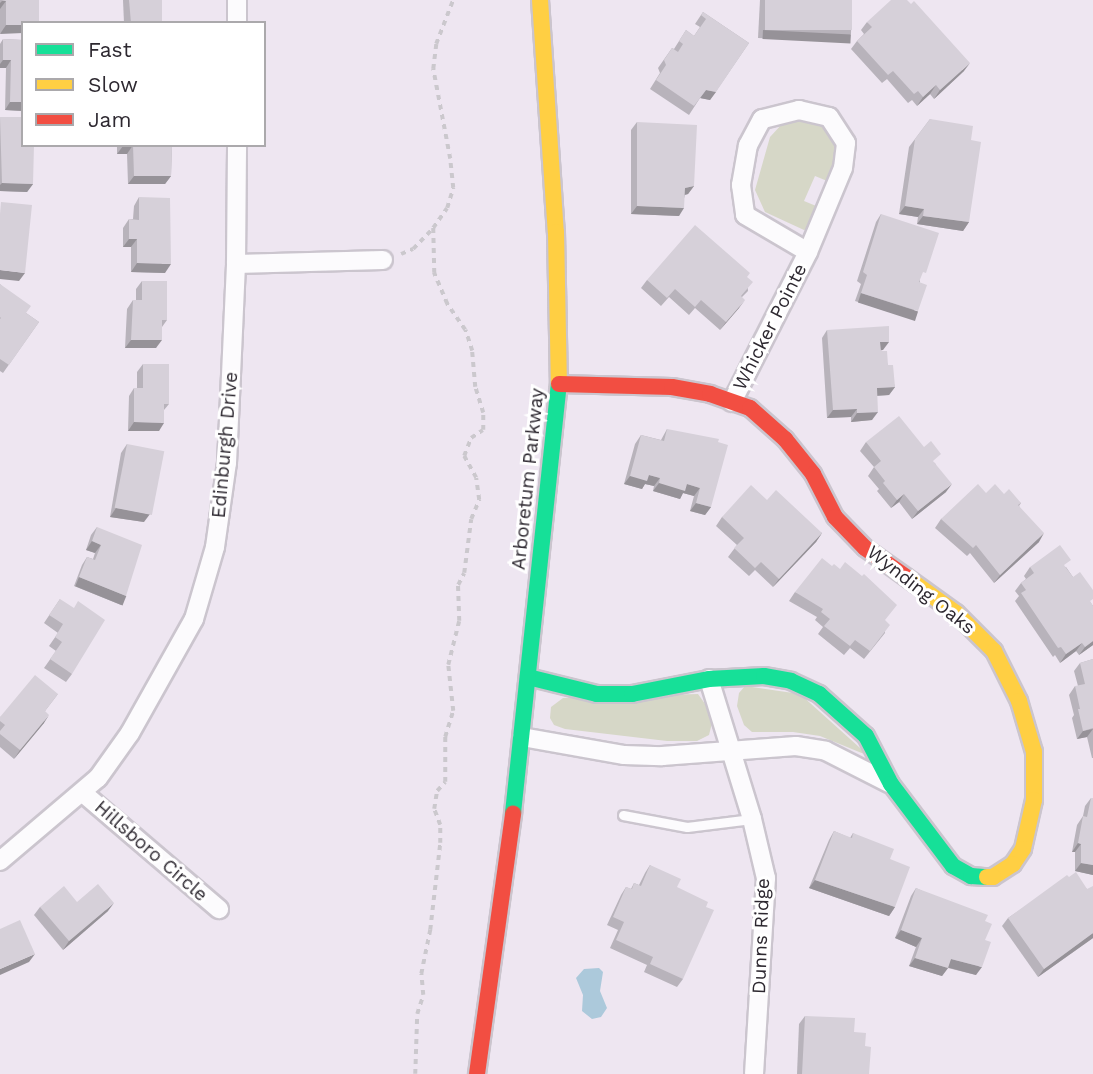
<!DOCTYPE html>
<html>
<head>
<meta charset="utf-8">
<style>
  body { margin:0 }
  #map { position:relative; width:1093px; height:1074px; overflow:hidden; background:#eee6f1; font-family:"Work Sans",sans-serif }
  div>[style] { position:absolute }
  .green>* { inset:0; background:#d6d7c7 }
  .water>* { inset:0; background:#acc9db }
  .path>* { height:3.5px; margin-top:-1.75px; transform-origin:0; background:repeating-linear-gradient(90deg,#cbc8cd 0 5px,transparent 0 10px) }
  .roads { filter:drop-shadow(2px 0 #cbc5ce) drop-shadow(-2px 0 #cbc5ce) drop-shadow(0 2px #cbc5ce) drop-shadow(0 -2px #cbc5ce) }
  .lane>* { height:9px; margin:-4.5px; padding:0 4.5px; transform-origin:4.5px; border-radius:4.5px; background:#fcfbfd }
  .street>* { height:18px; margin:-9px; padding:0 9px; transform-origin:9px; border-radius:9px; background:#fcfbfd }
  .fast>* { height:16px; margin:-8px; padding:0 8px; transform-origin:8px; border-radius:8px; background:#16e098 }
  .slow>* { height:16px; margin:-8px; padding:0 8px; transform-origin:8px; border-radius:8px; background:#ffcf43 }
  .jam>* { height:16px; margin:-8px; padding:0 8px; transform-origin:8px; border-radius:8px; background:#f24e42 }
  .wall>* { inset:0; background:#b8b3bb }
  .shaded-wall>* { inset:0; background:#969298; transform-origin:0 0 }
  .building>* { inset:0; background:#d6d0d9; transform-origin:0 0 }
  span { translate:-50% -50%; white-space:nowrap; text-align:center; line-height:1.15; -webkit-text-stroke:6px #fff; paint-order:stroke }
  .street-label { font-size:19px; color:#2d2830 }
  .legend { position:absolute; left:21px; top:21px; width:245px; height:126px; box-sizing:border-box; background:#fff; border:2px solid #aba9ac; margin:0; padding:9px 12px; list-style:none; font-size:21px; color:#2d2830 }
  .legend li { display:flex; align-items:center; gap:14px; height:35px }
  .legend b { width:35px; border:2px solid #aba9ac }
</style>
</head>
<body>
<div id="map">
  <div class="green">
    <div style="clip-path:polygon(799px 118px,826px 128px,833px 133px,839px 149px,832px 183px,815px 176px,804px 201px,821px 208px,811px 228px,804px 230px,765px 212px,755px 190px,770px 137px,782px 124px)"></div>
    <div style="clip-path:polygon(745px 686px,800px 694px,869px 756px,820px 736px,793px 732px,752px 732px,744px 725px,737px 706px,739px 693px)"></div>
    <div style="clip-path:polygon(698px 694px,708px 708px,712px 723px,709px 735px,697px 741px,667px 741px,565px 729px,554px 725px,550px 718px,551px 707px,563px 698px)"></div>
  </div>
  <div class="water">
    <div style="clip-path:polygon(599px 968px,603px 972px,600px 991px,607px 1008px,601px 1017px,592px 1019px,582px 1011px,583px 995px,576px 978px,584px 969px)"></div>
  </div>
  <div class="path">
    <div style="left:401px;top:254px;width:13px;rotate:-23deg"></div>
    <div style="left:413px;top:249px;width:29px;rotate:-46deg"></div>
    <div style="left:433px;top:228px;width:24px;rotate:-55deg"></div>
    <div style="left:447px;top:208px;width:21px;rotate:-73deg"></div>
    <div style="left:453px;top:188px;width:29px;rotate:-96deg"></div>
    <div style="left:450px;top:159px;width:92px;rotate:-100.7deg"></div>
    <div style="left:433px;top:69px;width:25px;rotate:-83deg"></div>
    <div style="left:436px;top:44px;width:47px;rotate:-68.9deg"></div>
    <div style="left:415px;top:1074px;width:60px;rotate:-88.1deg"></div>
    <div style="left:417px;top:1014px;width:20px;rotate:-72deg"></div>
    <div style="left:423px;top:995px;width:21px;rotate:-95deg"></div>
    <div style="left:421px;top:974px;width:45px;rotate:-78.4deg"></div>
    <div style="left:430px;top:930px;width:88px;rotate:-83.4deg"></div>
    <div style="left:440px;top:843px;width:18px;rotate:-90deg"></div>
    <div style="left:440px;top:825px;width:17px;rotate:-111deg"></div>
    <div style="left:434px;top:809px;width:18px;rotate:-81deg"></div>
    <div style="left:437px;top:791px;width:12px;rotate:-48deg"></div>
    <div style="left:445px;top:782px;width:45px;rotate:-90deg"></div>
    <div style="left:445px;top:737px;width:27px;rotate:-73deg"></div>
    <div style="left:453px;top:711px;width:46px;rotate:-96.2deg"></div>
    <div style="left:448px;top:665px;width:45px;rotate:-76deg"></div>
    <div style="left:459px;top:621px;width:36px;rotate:-92deg"></div>
    <div style="left:458px;top:585px;width:13px;rotate:-63deg"></div>
    <div style="left:464px;top:573px;width:54px;rotate:-82.6deg"></div>
    <div style="left:471px;top:519px;width:21px;rotate:-67deg"></div>
    <div style="left:479px;top:500px;width:22px;rotate:-98deg"></div>
    <div style="left:476px;top:478px;width:25px;rotate:-119deg"></div>
    <div style="left:464px;top:456px;width:19px;rotate:-69deg"></div>
    <div style="left:471px;top:438px;width:14px;rotate:-34deg"></div>
    <div style="left:483px;top:430px;width:17px;rotate:-90deg"></div>
    <div style="left:483px;top:413px;width:27px;rotate:-107deg"></div>
    <div style="left:475px;top:387px;width:36px;rotate:-95deg"></div>
    <div style="left:472px;top:351px;width:22px;rotate:-108deg"></div>
    <div style="left:465px;top:330px;width:32px;rotate:-125deg"></div>
    <div style="left:447px;top:304px;width:34px;rotate:-113deg"></div>
    <div style="left:434px;top:273px;width:45px;rotate:-91.3deg"></div>
  </div>
  <div class="roads">
    <div class="lane">
      <div style="left:623px;top:815px;width:65px;rotate:10.6deg"></div>
      <div style="left:687px;top:827px;width:65px;rotate:-7deg"></div>
    </div>
    <div class="street">
      <div style="left:237px;top:23px;width:23px;rotate:-90deg"></div>
      <div style="left:236px;top:264px;width:147px;rotate:-1.6deg"></div>
      <div style="left:732px;top:402px;width:168px;rotate:-63.1deg"></div>
      <div style="left:808px;top:252px;width:91px;rotate:-67.4deg"></div>
      <div style="left:843px;top:168px;width:25px;rotate:-83deg"></div>
      <div style="left:846px;top:143px;width:31px;rotate:-123deg"></div>
      <div style="left:829px;top:117px;width:31px;rotate:-167deg"></div>
      <div style="left:799px;top:110px;width:38px;rotate:166deg"></div>
      <div style="left:762px;top:119px;width:30px;rotate:118deg"></div>
      <div style="left:748px;top:145px;width:41px;rotate:99.9deg"></div>
      <div style="left:741px;top:185px;width:30px;rotate:82deg"></div>
      <div style="left:745px;top:215px;width:73px;rotate:30.4deg"></div>
      <div style="left:709px;top:679px;width:146px;rotate:72.9deg"></div>
      <div style="left:752px;top:819px;width:61px;rotate:76.7deg"></div>
      <div style="left:766px;top:878px;width:196px;rotate:93.5deg"></div>
      <div style="left:522px;top:737px;width:104px;rotate:10deg"></div>
      <div style="left:624px;top:755px;width:38px;rotate:2deg"></div>
      <div style="left:662px;top:756px;width:134px;rotate:-4.3deg"></div>
      <div style="left:796px;top:746px;width:30px;rotate:9deg"></div>
      <div style="left:826px;top:751px;width:71px;rotate:26.9deg"></div>
      <div style="left:83px;top:793px;width:179px;rotate:40.5deg"></div>
      <div style="left:0;top:861px;width:128px;rotate:-40.3deg"></div>
      <div style="left:98px;top:778px;width:55px;rotate:-54.6deg"></div>
      <div style="left:130px;top:733px;width:131px;rotate:-60.7deg"></div>
      <div style="left:194px;top:619px;width:75px;rotate:-73.7deg"></div>
      <div style="left:215px;top:547px;width:85px;rotate:-81.9deg"></div>
      <div style="left:227px;top:463px;width:199px;rotate:-87.4deg"></div>
      <div style="left:236px;top:264px;width:119px;rotate:-89.5deg"></div>
    </div>
    <div class="fast">
      <div style="left:528px;top:677px;width:71px;rotate:13.8deg"></div>
      <div style="left:597px;top:694px;width:35px"></div>
      <div style="left:632px;top:694px;width:78px;rotate:-11deg"></div>
      <div style="left:709px;top:679px;width:55px;rotate:-3.1deg"></div>
      <div style="left:764px;top:676px;width:27px;rotate:10deg"></div>
      <div style="left:791px;top:681px;width:31px;rotate:25deg"></div>
      <div style="left:819px;top:694px;width:63px;rotate:41.8deg"></div>
      <div style="left:866px;top:736px;width:54px;rotate:62.5deg"></div>
      <div style="left:891px;top:784px;width:103px;rotate:52.9deg"></div>
      <div style="left:953px;top:866px;width:21px;rotate:29deg"></div>
      <div style="left:971px;top:876px;width:16px;rotate:4deg"></div>
      <div style="left:513px;top:813px;width:432px;rotate:-83.9deg"></div>
    </div>
    <div class="slow">
      <div style="left:540px;top:0;width:233px;rotate:86.1deg"></div>
      <div style="left:556px;top:232px;width:151px;rotate:88.9deg"></div>
      <div style="left:906px;top:577px;width:62px;rotate:35.8deg"></div>
      <div style="left:956px;top:613px;width:54px;rotate:45deg"></div>
      <div style="left:994px;top:651px;width:56px;rotate:63.4deg"></div>
      <div style="left:1019px;top:701px;width:53px;rotate:73.6deg"></div>
      <div style="left:1034px;top:752px;width:48px;rotate:90deg"></div>
      <div style="left:1034px;top:800px;width:50px;rotate:102.7deg"></div>
      <div style="left:1023px;top:849px;width:18px;rotate:124deg"></div>
      <div style="left:1013px;top:864px;width:24px;rotate:147deg"></div>
      <div style="left:993px;top:877px;width:6px;rotate:180deg"></div>
    </div>
    <div class="jam">
      <div style="left:559px;top:384px;width:113px;rotate:1.5deg"></div>
      <div style="left:672px;top:387px;width:39px;rotate:10deg"></div>
      <div style="left:710px;top:394px;width:42px;rotate:19.3deg"></div>
      <div style="left:750px;top:408px;width:47px;rotate:41.5deg"></div>
      <div style="left:785px;top:439px;width:45px;rotate:51.3deg"></div>
      <div style="left:813px;top:474px;width:48px;rotate:62.9deg"></div>
      <div style="left:835px;top:517px;width:43px;rotate:45.9deg"></div>
      <div style="left:865px;top:548px;width:50px;rotate:35.3deg"></div>
      <div style="left:477px;top:1074px;width:263px;rotate:-82.1deg"></div>
    </div>
  </div>
  <div class="wall">
    <div style="clip-path:polygon(0 0,39px 0,0 34px)"></div>
    <div style="clip-path:polygon(123px 0,162px 0,162px 21px,161px 23px,124px 23px)"></div>
    <div style="clip-path:polygon(760px 0,852px 0,851px 34px,845px 42px,758px 38px)"></div>
    <div style="clip-path:polygon(703px 12px,749px 43px,710px 100px,700px 98px,689px 115px,650px 89px,660px 73px,658px 68px,672px 48px,674px 49px,686px 30px,694px 36px,700px 27px,695px 24px)"></div>
    <div style="clip-path:polygon(867px 22px,964px 71px,934px 99px,930px 94px,917px 106px,912px 100px,908px 103px,887px 79px,882px 83px,851px 49px,857px 41px,864px 34px,861px 30px)"></div>
    <div style="clip-path:polygon(3px 39px,23px 40px,23px 111px,5px 110px,6px 68px,0 68px,0 44px)"></div>
    <div style="clip-path:polygon(0 117px,33px 184px,27px 192px,0 191px)"></div>
    <div style="clip-path:polygon(930px 119px,971px 140px,969px 222px,963px 231px,917px 224px,918px 217px,899px 214px,909px 147px)"></div>
    <div style="clip-path:polygon(637px 122px,694px 186px,688px 194px,685px 195px,679px 216px,631px 214px,631px 130px)"></div>
    <div style="clip-path:polygon(117px 145px,172px 145px,171px 176px,165px 184px,128px 184px,127px 154px,117px 154px)"></div>
    <div style="clip-path:polygon(139px 197px,165px 273px,131px 272px,131px 247px,123px 247px,123px 228px,129px 219px,133px 219px,134px 206px)"></div>
    <div style="clip-path:polygon(881px 214px,920px 281px,912px 319px,855px 301px,861px 284px,857px 281px,876px 222px)"></div>
    <div style="clip-path:polygon(747px 277px,748px 291px,742px 297px,739px 308px,720px 330px,695px 308px,689px 315px,669px 297px,661px 306px,641px 288px,647px 280px)"></div>
    <div style="clip-path:polygon(142px 281px,167px 320px,162px 327px,156px 348px,125px 348px,127px 309px,133px 300px,136px 300px,136px 289px)"></div>
    <div style="clip-path:polygon(0 284px,26px 313px,39px 322px,3px 373px,0 371px)"></div>
    <div style="clip-path:polygon(827px 330px,883px 350px,881px 350px,888px 365px,895px 387px,889px 395px,877px 396px,872px 420px,851px 422px,851px 417px,827px 418px,822px 338px)"></div>
    <div style="clip-path:polygon(143px 364px,169px 404px,164px 410px,159px 431px,128px 431px,129px 396px,134px 388px,137px 388px,137px 372px)"></div>
    <div style="clip-path:polygon(667px 429px,711px 507px,705px 515px,690px 511px,694px 496px,683px 493px,680px 499px,653px 491px,654px 486px,645px 484px,642px 489px,624px 484px,635px 444px,641px 435px,661px 440px)"></div>
    <div style="clip-path:polygon(866px 442px,935px 463px,946px 492px,912px 519px,899px 502px,891px 508px,877px 491px,879px 489px,868px 476px,874px 467px,860px 451px)"></div>
    <div style="clip-path:polygon(127px 444px,144px 522px,110px 517px,121px 453px)"></div>
    <div style="clip-path:polygon(1004px 494px,1021px 503px,1019px 506px,1039px 542px,994px 583px,970px 553px,967px 556px,935px 528px,941px 519px)"></div>
    <div style="clip-path:polygon(767px 500px,822px 533px,816px 542px,773px 587px,755px 570px,749px 576px,728px 557px,737px 545px,716px 526px,722px 517px)"></div>
    <div style="clip-path:polygon(97px 527px,126px 596px,121px 605px,74px 586px,82px 565px,87px 557px,93px 559px,95px 553px,86px 550px,91px 535px)"></div>
    <div style="clip-path:polygon(1030px 567px,1066px 567px,1093px 606px,1093px 645px,1079px 655px,1076px 651px,1060px 663px,1055px 655px,1053px 657px,1015px 601px,1019px 596px,1015px 591px,1021px 583px,1026px 579px,1024px 576px)"></div>
    <div style="clip-path:polygon(795px 592px,885px 621px,885px 633px,864px 659px,850px 648px,844px 655px,818px 634px,823px 627px,815px 620px,817px 617px,789px 601px)"></div>
    <div style="clip-path:polygon(60px 599px,72px 674px,66px 682px,44px 668px,56px 651px,49px 646px,58px 633px,44px 623px)"></div>
    <div style="clip-path:polygon(1093px 659px,1093px 758px,1092px 758px,1087px 737px,1077px 739px,1072px 718px,1074px 715px,1069px 695px,1075px 686px,1078px 686px,1074px 671px,1080px 663px)"></div>
    <div style="clip-path:polygon(58px 694px,45px 711px,44px 723px,14px 759px,0 747px,0 717px)"></div>
    <div style="clip-path:polygon(1091px 798px,1093px 798px,1093px 875px,1075px 871px,1075px 852px,1072px 852px,1077px 825px,1083px 816px,1085px 806px)"></div>
    <div style="clip-path:polygon(834px 831px,850px 838px,853px 833px,890px 859px,895px 907px,889px 916px,809px 888px,829px 840px)"></div>
    <div style="clip-path:polygon(650px 865px,677px 887px,683px 979px,677px 987px,644px 972px,647px 965px,610px 948px,618px 930px,607px 925px,621px 895px,626px 887px,631px 889px,634px 883px,639px 885px,645px 873px)"></div>
    <div style="clip-path:polygon(1069px 877px,1087px 889px,1093px 938px,1038px 977px,1002px 926px,1008px 918px)"></div>
    <div style="clip-path:polygon(916px 888px,985px 921px,985px 940px,976px 975px,948px 968px,942px 976px,909px 966px,916px 947px,895px 938px,911px 896px)"></div>
    <div style="clip-path:polygon(77px 902px,108px 911px,63px 950px,34px 915px,40px 907px)"></div>
    <div style="clip-path:polygon(805px 1016px,854px 1032px,865px 1046px,869px 1074px,797px 1074px,799px 1024px)"></div>
  </div>
  <div class="shaded-wall">
    <div style="clip-path:polygon(2px 1px,6px 1px,0 9px,0 3px)"></div>
    <div style="clip-path:polygon(6px 25px,23px 25px,23px 33px,0 34px)"></div>
    <div style="left:763px;top:30px;width:88px;height:9px;rotate:3deg"></div>
    <div style="clip-path:polygon(3px 60px,11px 60px,6px 68px,0 68px,0 64px)"></div>
    <div style="clip-path:polygon(970px 63px,964px 71px,934px 99px,940px 90px)"></div>
    <div style="clip-path:polygon(936px 85px,930px 94px,917px 106px,923px 97px)"></div>
    <div style="clip-path:polygon(706px 90px,716px 92px,710px 100px,700px 98px)"></div>
    <div style="clip-path:polygon(10px 102px,23px 102px,23px 111px,5px 110px)"></div>
    <div style="clip-path:polygon(133px 145px,127px 154px,117px 154px,123px 146px)"></div>
    <div style="clip-path:polygon(134px 176px,171px 176px,165px 184px,128px 184px)"></div>
    <div style="clip-path:polygon(2px 183px,33px 184px,27px 192px,0 191px,0 185px)"></div>
    <div style="clip-path:polygon(694px 186px,688px 194px,680px 196px,685px 188px)"></div>
    <div style="clip-path:polygon(637px 206px,684px 208px,679px 216px,631px 214px)"></div>
    <div style="clip-path:polygon(905px 206px,924px 209px,918px 217px,899px 214px)"></div>
    <div style="clip-path:polygon(923px 216px,969px 222px,963px 231px,917px 224px)"></div>
    <div style="clip-path:polygon(129px 239px,137px 239px,131px 247px,123px 247px)"></div>
    <div style="clip-path:polygon(137px 263px,171px 264px,165px 273px,131px 272px)"></div>
    <div style="clip-path:polygon(0 270px,25px 273px,19px 281px,0 279px)"></div>
    <div style="left:861px;top:293px;width:60px;height:10px;rotate:18deg"></div>
    <div style="clip-path:polygon(745px 300px,739px 308px,720px 330px,726px 322px)"></div>
    <div style="clip-path:polygon(131px 340px,162px 340px,156px 348px,125px 348px)"></div>
    <div style="clip-path:polygon(880px 342px,889px 342px,883px 350px,874px 351px)"></div>
    <div style="clip-path:polygon(895px 387px,889px 395px,871px 396px,877px 388px)"></div>
    <div style="clip-path:polygon(857px 409px,851px 417px,827px 418px,833px 410px)"></div>
    <div style="clip-path:polygon(878px 412px,872px 420px,851px 422px,857px 413px)"></div>
    <div style="clip-path:polygon(134px 422px,164px 423px,159px 431px,128px 431px)"></div>
    <div style="clip-path:polygon(649px 475px,660px 478px,654px 486px,645px 484px,642px 489px,624px 484px,630px 476px)"></div>
    <div style="clip-path:polygon(659px 483px,687px 484px,700px 488px,694px 496px,683px 493px,680px 499px,653px 491px)"></div>
    <div style="clip-path:polygon(952px 484px,946px 492px,912px 519px,918px 511px)"></div>
    <div style="clip-path:polygon(904px 494px,899px 502px,891px 508px,897px 500px)"></div>
    <div style="clip-path:polygon(696px 503px,711px 507px,705px 515px,690px 511px)"></div>
    <div style="clip-path:polygon(116px 508px,150px 514px,144px 522px,110px 517px)"></div>
    <div style="clip-path:polygon(822px 533px,816px 542px,773px 587px,779px 579px)"></div>
    <div style="clip-path:polygon(1044px 533px,1039px 542px,994px 583px,1000px 575px)"></div>
    <div style="clip-path:polygon(92px 541px,101px 545px,95px 553px,86px 550px)"></div>
    <div style="left:79px;top:577px;width:51px;height:10px;rotate:22deg"></div>
    <div style="clip-path:polygon(1093px 641px,1093px 645px,1079px 655px,1085px 647px)"></div>
    <div style="clip-path:polygon(1082px 643px,1076px 651px,1060px 663px,1066px 654px)"></div>
    <div style="clip-path:polygon(49px 715px,44px 723px,14px 759px,20px 750px)"></div>
    <div style="clip-path:polygon(1093px 729px,1087px 737px,1077px 739px,1083px 731px)"></div>
    <div style="clip-path:polygon(1078px 843px,1081px 844px,1075px 852px,1072px 852px)"></div>
    <div style="clip-path:polygon(1081px 863px,1093px 865px,1093px 875px,1075px 871px)"></div>
    <div style="clip-path:polygon(815px 880px,895px 907px,889px 916px,809px 888px)"></div>
    <div style="clip-path:polygon(114px 903px,108px 911px,63px 950px,69px 941px)"></div>
    <div style="clip-path:polygon(901px 930px,922px 938px,916px 947px,895px 938px)"></div>
    <div style="clip-path:polygon(1093px 933px,1093px 938px,1038px 977px,1044px 969px)"></div>
    <div style="clip-path:polygon(35px 954px,29px 962px,0 975px,0 969px)"></div>
    <div style="clip-path:polygon(915px 958px,948px 968px,942px 976px,909px 966px)"></div>
    <div style="clip-path:polygon(951px 959px,982px 967px,976px 975px,946px 967px)"></div>
  </div>
  <div class="building">
    <div style="clip-path:polygon(2px 0,39px 0,39px 23px,23px 23px,23px 25px,6px 25px,6px 1px)"></div>
    <div style="clip-path:polygon(129px 0,162px 0,162px 21px,131px 23px)"></div>
    <div style="left:765px;top:0;width:87px;height:30px"></div>
    <div style="clip-path:polygon(891px 0,907px 0,911px 4px,914px 1px,970px 63px,940px 90px,936px 85px,923px 97px,918px 91px,914px 94px,893px 71px,888px 75px,857px 41px,872px 27px,867px 22px)"></div>
    <div style="clip-path:polygon(703px 12px,749px 43px,716px 92px,706px 90px,694px 106px,656px 80px,666px 65px,664px 60px,672px 48px,678px 52px,683px 44px,679px 41px,686px 30px,694px 36px,706px 19px,701px 15px)"></div>
    <div style="clip-path:polygon(3px 39px,23px 40px,23px 102px,10px 102px,11px 60px,3px 60px)"></div>
    <div style="clip-path:polygon(0 117px,23px 117px,23px 145px,34px 145px,33px 184px,2px 183px)"></div>
    <div style="clip-path:polygon(930px 119px,973px 126px,971px 140px,981px 142px,969px 222px,923px 216px,924px 209px,905px 206px,915px 139px)"></div>
    <div style="clip-path:polygon(637px 122px,697px 125px,694px 186px,685px 188px,684px 208px,637px 206px)"></div>
    <div style="clip-path:polygon(123px 145px,172px 145px,171px 176px,134px 176px,133px 145px)"></div>
    <div style="clip-path:polygon(139px 197px,170px 198px,171px 264px,137px 263px,137px 239px,129px 239px,129px 219px,139px 220px)"></div>
    <div style="clip-path:polygon(1px 202px,32px 205px,25px 273px,0 270px,0 214px)"></div>
    <div style="clip-path:polygon(881px 214px,939px 233px,926px 273px,923px 272px,919px 282px,927px 285px,918px 311px,861px 293px,867px 275px,863px 272px)"></div>
    <div style="clip-path:polygon(695px 225px,750px 273px,747px 277px,753px 282px,741px 296px,745px 300px,726px 322px,701px 300px,695px 307px,675px 289px,667px 298px,647px 280px)"></div>
    <div style="clip-path:polygon(142px 281px,167px 281px,167px 320px,162px 320px,162px 340px,131px 340px,133px 300px,142px 300px)"></div>
    <div style="clip-path:polygon(0 284px,31px 306px,26px 313px,39px 322px,9px 365px,0 359px,0 319px,1px 318px,0 317px)"></div>
    <div style="clip-path:polygon(889px 326px,889px 342px,880px 342px,881px 351px,887px 351px,888px 365px,893px 365px,895px 387px,877px 388px,878px 412px,857px 413px,857px 409px,833px 410px,827px 330px)"></div>
    <div style="clip-path:polygon(143px 364px,169px 364px,169px 404px,164px 404px,164px 423px,134px 422px,134px 388px,143px 388px)"></div>
    <div style="clip-path:polygon(899px 416px,924px 447px,931px 441px,941px 454px,933px 461px,952px 484px,918px 511px,904px 494px,897px 500px,883px 483px,885px 481px,874px 467px,881px 461px,866px 442px)"></div>
    <div style="clip-path:polygon(667px 429px,719px 439px,718px 442px,728px 445px,711px 507px,696px 503px,700px 488px,687px 484px,685px 491px,659px 483px,660px 478px,649px 475px,647px 481px,630px 476px,641px 435px,664px 441px)"></div>
    <div style="left:127px;top:444px;width:38px;height:65px;rotate:11deg"></div>
    <div style="clip-path:polygon(978px 484px,986px 493px,995px 484px,1004px 494px,1009px 489px,1021px 503px,1018px 505px,1044px 533px,1000px 575px,976px 545px,973px 548px,941px 519px)"></div>
    <div style="clip-path:polygon(751px 485px,767px 500px,776px 490px,822px 533px,779px 579px,761px 562px,755px 568px,734px 548px,744px 538px,722px 517px)"></div>
    <div style="clip-path:polygon(97px 527px,142px 545px,126px 596px,79px 577px,87px 557px,95px 560px,101px 545px,92px 541px)"></div>
    <div style="clip-path:polygon(1060px 545px,1071px 560px,1064px 565px,1073px 577px,1080px 572px,1093px 590px,1093px 599px,1090px 601px,1093px 606px,1093px 641px,1085px 647px,1082px 643px,1066px 654px,1061px 647px,1058px 648px,1021px 593px,1026px 590px,1021px 583px,1034px 573px,1030px 567px)"></div>
    <div style="clip-path:polygon(822px 558px,832px 566px,834px 564px,840px 569px,845px 562px,862px 576px,864px 574px,897px 605px,885px 620px,890px 625px,870px 651px,855px 640px,850px 646px,824px 626px,830px 619px,821px 612px,823px 609px,795px 592px)"></div>
    <div style="clip-path:polygon(60px 599px,74px 608px,78px 601px,105px 620px,72px 674px,50px 659px,62px 642px,55px 637px,63px 624px,49px 615px)"></div>
    <div style="clip-path:polygon(1093px 659px,1093px 728px,1083px 731px,1078px 709px,1080px 709px,1075px 686px,1085px 684px,1080px 663px)"></div>
    <div style="clip-path:polygon(35px 675px,58px 694px,45px 711px,49px 715px,20px 750px,0 734px,0 731px,5px 725px,0 721px,0 717px)"></div>
    <div style="clip-path:polygon(1091px 798px,1093px 798px,1093px 865px,1081px 863px,1081px 844px,1078px 843px,1083px 816px,1087px 817px)"></div>
    <div style="clip-path:polygon(834px 831px,852px 838px,853px 833px,894px 849px,890px 859px,910px 867px,895px 907px,815px 880px)"></div>
    <div style="clip-path:polygon(650px 865px,681px 879px,677px 887px,708px 902px,706px 907px,714px 910px,683px 979px,650px 964px,653px 957px,616px 940px,624px 922px,613px 917px,626px 887px,632px 889px,634px 883px,641px 886px)"></div>
    <div style="clip-path:polygon(1076px 872px,1087px 889px,1093px 886px,1093px 933px,1044px 969px,1008px 918px,1067px 875px,1069px 877px)"></div>
    <div style="clip-path:polygon(98px 884px,114px 903px,69px 941px,40px 907px,64px 886px,77px 902px)"></div>
    <div style="clip-path:polygon(916px 888px,988px 915px,985px 921px,992px 924px,985px 940px,991px 942px,982px 967px,951px 959px,948px 968px,915px 958px,922px 938px,901px 930px)"></div>
    <div style="clip-path:polygon(20px 920px,35px 954px,0 969px,0 929px)"></div>
    <div style="clip-path:polygon(805px 1016px,855px 1018px,854px 1032px,866px 1033px,865px 1046px,871px 1047px,869px 1074px,802px 1074px)"></div>
  </div>
  <div class="street-label">
    <span style="left:770px;top:327px;rotate:-63deg">Whicker Pointe</span>
    <span style="left:225px;top:445px;rotate:-85deg">Edinburgh Drive</span>
    <span style="left:528px;top:479px;rotate:-84deg">Arboretum Parkway</span>
    <span style="left:921px;top:590px;rotate:38deg">Wynding Oaks</span>
    <span style="left:151px;top:851px;rotate:41deg">Hillsboro Circle</span>
    <span style="left:761px;top:936px;rotate:-88deg">Dunns Ridge</span>
  </div>
  <ul class="legend">
  <li><b style="height:9px;background:#16e098"></b>Fast</li>
  <li><b style="height:9px;background:#ffcf43"></b>Slow</li>
  <li><b style="height:9px;background:#f24e42"></b>Jam</li>
  </ul>
</div>
</body>
</html>
